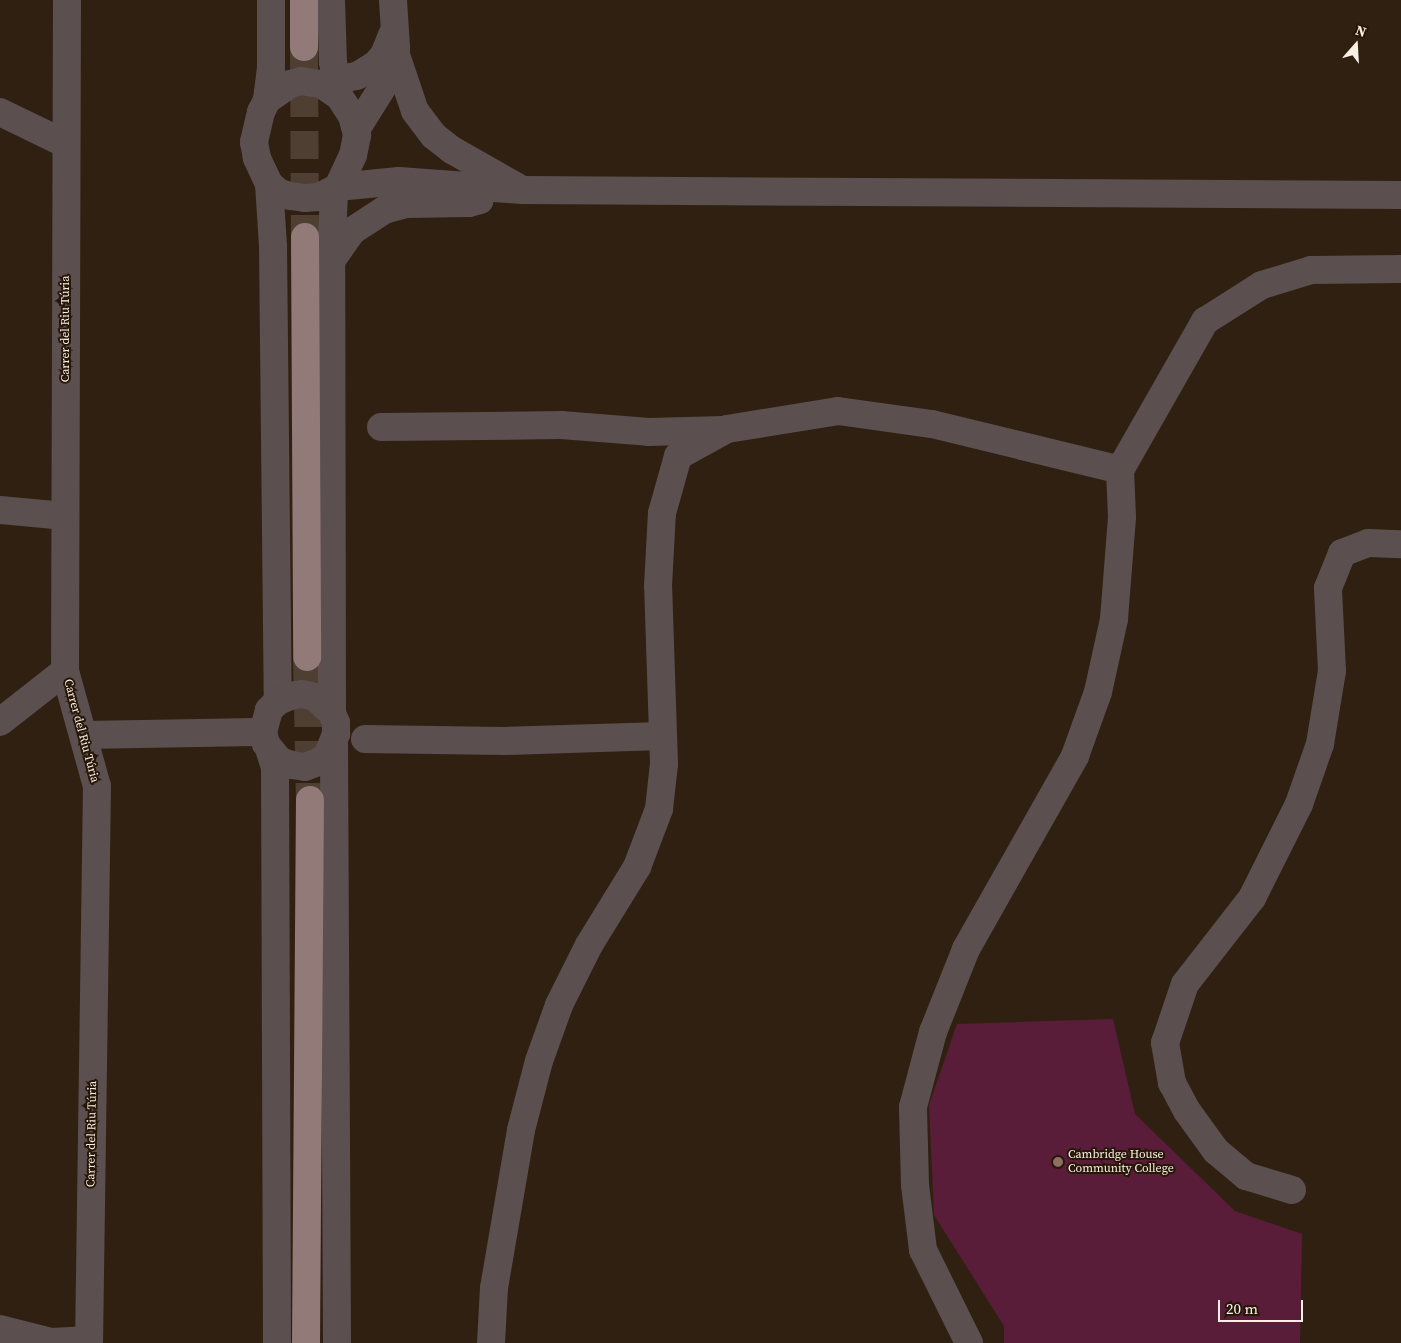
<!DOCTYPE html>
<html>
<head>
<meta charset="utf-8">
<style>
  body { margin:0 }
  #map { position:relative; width:1401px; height:1343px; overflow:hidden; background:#302012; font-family:"Source Serif 4",serif }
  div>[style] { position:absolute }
  .building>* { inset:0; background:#591d39 }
  .major-tunnel>* { height:28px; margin-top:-14px; transform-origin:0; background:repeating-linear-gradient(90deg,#4e3f32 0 28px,transparent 0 42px) }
  .minor>* { height:28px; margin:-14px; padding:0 14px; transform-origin:14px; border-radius:14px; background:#5b4f4f }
  .major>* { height:28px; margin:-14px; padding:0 14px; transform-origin:14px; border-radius:14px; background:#917a78 }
  .dots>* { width:14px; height:14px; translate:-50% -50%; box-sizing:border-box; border:2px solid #261708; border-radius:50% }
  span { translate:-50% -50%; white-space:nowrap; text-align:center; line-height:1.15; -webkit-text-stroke:4px #261708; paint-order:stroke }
  .street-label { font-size:12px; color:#faefe5 }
  .poi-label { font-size:12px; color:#faefe5 }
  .left { translate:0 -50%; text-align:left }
  .north { position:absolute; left:1331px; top:20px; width:50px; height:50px; -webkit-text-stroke:4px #261708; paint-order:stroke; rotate:19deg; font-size:14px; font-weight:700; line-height:20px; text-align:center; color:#faefe5 }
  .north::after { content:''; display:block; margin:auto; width:18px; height:22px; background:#faefe5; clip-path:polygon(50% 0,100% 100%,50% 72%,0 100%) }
  .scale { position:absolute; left:1218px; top:1300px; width:85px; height:22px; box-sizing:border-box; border:2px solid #faefe5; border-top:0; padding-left:6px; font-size:15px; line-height:18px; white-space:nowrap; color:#faefe5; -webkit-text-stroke:4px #261708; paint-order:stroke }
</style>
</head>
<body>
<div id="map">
  <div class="building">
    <div style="clip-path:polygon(1113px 1019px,1135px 1114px,1235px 1211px,1302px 1234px,1300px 1343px,1004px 1343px,1004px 1326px,934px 1215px,929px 1105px,957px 1024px)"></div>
  </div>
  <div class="major-tunnel">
    <div style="left:304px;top:47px;width:190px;rotate:89.7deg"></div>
    <div style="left:307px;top:657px;width:143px;rotate:88.8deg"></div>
  </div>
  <div class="minor">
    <div style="left:67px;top:0;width:671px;rotate:90.17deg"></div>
    <div style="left:65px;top:671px;width:119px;rotate:74.5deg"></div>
    <div style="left:97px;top:786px;width:557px;rotate:90.82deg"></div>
    <div style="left:331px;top:0;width:62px;rotate:88.2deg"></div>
    <div style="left:333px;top:62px;width:35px;rotate:80deg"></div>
    <div style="left:396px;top:55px;width:59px;rotate:71.3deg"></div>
    <div style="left:415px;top:111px;width:31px;rotate:53deg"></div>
    <div style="left:434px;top:136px;width:23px;rotate:38deg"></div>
    <div style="left:452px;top:150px;width:75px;rotate:29.6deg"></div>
    <div style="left:301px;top:81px;width:20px;rotate:9deg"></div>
    <div style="left:321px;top:84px;width:22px;rotate:34deg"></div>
    <div style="left:339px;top:96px;width:24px;rotate:57deg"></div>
    <div style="left:352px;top:116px;width:20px;rotate:75deg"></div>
    <div style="left:357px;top:135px;width:20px;rotate:101deg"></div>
    <div style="left:353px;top:155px;width:35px;rotate:115deg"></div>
    <div style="left:338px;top:187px;width:21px;rotate:152deg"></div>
    <div style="left:319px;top:197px;width:14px;rotate:176deg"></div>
    <div style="left:305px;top:198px;width:15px;rotate:-172deg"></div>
    <div style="left:290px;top:196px;width:13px;rotate:-162deg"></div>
    <div style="left:278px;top:192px;width:12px;rotate:-138deg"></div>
    <div style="left:269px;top:184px;width:29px;rotate:-115deg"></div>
    <div style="left:257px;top:158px;width:16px;rotate:-101deg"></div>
    <div style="left:254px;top:142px;width:31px;rotate:-77deg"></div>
    <div style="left:261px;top:112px;width:13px;rotate:-63deg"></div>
    <div style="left:267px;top:100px;width:28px;rotate:-35deg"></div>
    <div style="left:290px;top:84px;width:11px;rotate:-15deg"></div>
    <div style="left:321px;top:84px;width:37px;rotate:-13deg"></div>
    <div style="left:357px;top:76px;width:22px;rotate:-32deg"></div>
    <div style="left:376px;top:64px;width:12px;rotate:-48deg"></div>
    <div style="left:384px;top:55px;width:22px;rotate:-68deg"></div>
    <div style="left:267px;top:100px;width:31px;rotate:-83deg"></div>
    <div style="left:271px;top:69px;width:69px;rotate:-90deg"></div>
    <div style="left:0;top:112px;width:73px;rotate:25.9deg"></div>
    <div style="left:357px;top:128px;width:60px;rotate:-57.9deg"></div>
    <div style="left:389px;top:77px;width:11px;rotate:-68deg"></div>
    <div style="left:393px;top:67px;width:20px;rotate:-81deg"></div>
    <div style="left:396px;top:47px;width:47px;rotate:-93.7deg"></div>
    <div style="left:269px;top:184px;width:62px;rotate:86.3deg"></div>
    <div style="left:273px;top:246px;width:455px;rotate:89.4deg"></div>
    <div style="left:338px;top:187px;width:61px;rotate:-5.6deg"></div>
    <div style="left:399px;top:181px;width:124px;rotate:4.2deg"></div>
    <div style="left:523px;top:190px;width:878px;rotate:0.33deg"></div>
    <div style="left:331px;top:261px;width:37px;rotate:-55deg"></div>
    <div style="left:352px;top:231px;width:38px;rotate:-33deg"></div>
    <div style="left:384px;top:210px;width:24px;rotate:-15deg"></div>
    <div style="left:407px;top:204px;width:62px;rotate:-0.9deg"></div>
    <div style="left:469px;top:203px;width:11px;rotate:-15deg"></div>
    <div style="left:381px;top:427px;width:180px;rotate:-0.6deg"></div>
    <div style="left:561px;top:425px;width:88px;rotate:4.5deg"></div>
    <div style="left:649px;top:432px;width:74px;rotate:-1.5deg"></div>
    <div style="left:0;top:510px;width:65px;rotate:5.3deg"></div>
    <div style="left:332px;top:713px;width:23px;rotate:-137deg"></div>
    <div style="left:315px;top:697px;width:13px;rotate:-167deg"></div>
    <div style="left:302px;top:694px;width:12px;rotate:171deg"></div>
    <div style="left:290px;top:696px;width:13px;rotate:157deg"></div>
    <div style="left:278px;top:701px;width:13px;rotate:135deg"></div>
    <div style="left:269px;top:710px;width:23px;rotate:105deg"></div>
    <div style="left:263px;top:732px;width:12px;rotate:76deg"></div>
    <div style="left:266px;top:744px;width:22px;rotate:51deg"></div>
    <div style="left:280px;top:761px;width:13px;rotate:18deg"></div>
    <div style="left:292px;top:765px;width:13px;rotate:9deg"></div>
    <div style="left:305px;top:767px;width:17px;rotate:-21deg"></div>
    <div style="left:321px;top:761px;width:10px;rotate:-45deg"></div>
    <div style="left:328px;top:754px;width:22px;rotate:-68deg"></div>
    <div style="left:336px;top:734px;width:11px;rotate:-90deg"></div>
    <div style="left:336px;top:723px;width:11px;rotate:-112deg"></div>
    <div style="left:332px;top:713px;width:452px;rotate:-90.1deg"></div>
    <div style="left:331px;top:261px;width:70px;rotate:-87.5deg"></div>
    <div style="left:0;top:722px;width:83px;rotate:-38.1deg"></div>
    <div style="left:84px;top:735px;width:179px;rotate:-1deg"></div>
    <div style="left:365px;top:739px;width:139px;rotate:0.8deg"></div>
    <div style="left:504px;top:741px;width:158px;rotate:-1.8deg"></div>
    <div style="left:334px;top:745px;width:598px;rotate:89.71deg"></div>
    <div style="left:270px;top:752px;width:16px;rotate:72deg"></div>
    <div style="left:275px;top:767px;width:576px;rotate:89.8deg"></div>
    <div style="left:1292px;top:1190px;width:48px;rotate:-163.1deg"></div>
    <div style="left:1246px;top:1176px;width:39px;rotate:-140deg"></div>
    <div style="left:1216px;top:1151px;width:49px;rotate:-125.9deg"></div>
    <div style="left:1187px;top:1111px;width:32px;rotate:-118deg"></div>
    <div style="left:1172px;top:1083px;width:41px;rotate:-99.9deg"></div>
    <div style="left:1165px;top:1043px;width:62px;rotate:-71.3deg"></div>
    <div style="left:1185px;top:984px;width:109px;rotate:-52.1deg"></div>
    <div style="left:1252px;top:898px;width:105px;rotate:-63.4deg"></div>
    <div style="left:1299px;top:804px;width:64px;rotate:-70.7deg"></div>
    <div style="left:1320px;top:744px;width:74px;rotate:-80.7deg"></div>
    <div style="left:1332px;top:671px;width:83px;rotate:-92.8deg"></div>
    <div style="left:1328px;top:588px;width:38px;rotate:-68deg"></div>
    <div style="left:1342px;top:553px;width:28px;rotate:-21deg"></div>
    <div style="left:1368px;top:543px;width:33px;rotate:2deg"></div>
    <div style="left:0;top:1329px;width:53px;rotate:14.3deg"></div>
    <div style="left:51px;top:1342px;width:38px;rotate:-3deg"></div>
    <div style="left:491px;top:1343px;width:55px;rotate:-86.9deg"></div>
    <div style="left:494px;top:1288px;width:160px;rotate:-80.3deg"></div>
    <div style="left:521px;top:1130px;width:71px;rotate:-75.4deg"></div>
    <div style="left:539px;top:1061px;width:59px;rotate:-70.3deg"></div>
    <div style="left:559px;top:1005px;width:67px;rotate:-63.4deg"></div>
    <div style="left:589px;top:945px;width:92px;rotate:-58.4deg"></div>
    <div style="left:637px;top:867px;width:62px;rotate:-69.2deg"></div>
    <div style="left:659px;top:809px;width:45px;rotate:-83.7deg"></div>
    <div style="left:664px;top:764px;width:178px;rotate:-91.9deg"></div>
    <div style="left:658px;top:586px;width:73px;rotate:-86.9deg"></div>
    <div style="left:662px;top:513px;width:59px;rotate:-74.3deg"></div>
    <div style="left:678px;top:456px;width:56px;rotate:-28.9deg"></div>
    <div style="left:727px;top:429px;width:112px;rotate:-9.2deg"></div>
    <div style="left:838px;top:411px;width:95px;rotate:7.9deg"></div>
    <div style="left:932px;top:424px;width:194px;rotate:13.7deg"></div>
    <div style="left:969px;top:1343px;width:104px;rotate:-116.3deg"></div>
    <div style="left:923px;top:1250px;width:65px;rotate:-97deg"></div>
    <div style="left:915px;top:1185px;width:78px;rotate:-91.5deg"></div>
    <div style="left:913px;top:1107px;width:78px;rotate:-75.1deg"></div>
    <div style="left:933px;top:1032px;width:89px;rotate:-68.3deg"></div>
    <div style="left:966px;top:949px;width:222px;rotate:-60.5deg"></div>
    <div style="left:1075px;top:756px;width:68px;rotate:-70.2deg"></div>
    <div style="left:1098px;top:692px;width:75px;rotate:-77.6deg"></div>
    <div style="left:1114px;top:619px;width:102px;rotate:-85.5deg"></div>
    <div style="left:1122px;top:517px;width:47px;rotate:-92.4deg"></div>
    <div style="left:1120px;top:470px;width:172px;rotate:-60.3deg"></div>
    <div style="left:1205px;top:321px;width:67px;rotate:-32.3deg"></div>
    <div style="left:1262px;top:285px;width:51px;rotate:-17deg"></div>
    <div style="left:1311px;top:270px;width:90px;rotate:-0.6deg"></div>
  </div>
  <div class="major">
    <div style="left:304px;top:47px;width:47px;rotate:-90deg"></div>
    <div style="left:305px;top:237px;width:420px;rotate:89.7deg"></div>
    <div style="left:306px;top:1343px;width:543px;rotate:-89.58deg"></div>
  </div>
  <div class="dots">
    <div style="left:1058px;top:1162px;background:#8d6e63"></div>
  </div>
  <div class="street-label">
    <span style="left:66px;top:329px;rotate:-90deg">Carrer del Riu Túria</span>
    <span style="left:81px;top:731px;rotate:75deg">Carrer del Riu Túria</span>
    <span style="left:92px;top:1134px;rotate:-89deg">Carrer del Riu Túria</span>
  </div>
  <div class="poi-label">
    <span class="left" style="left:1068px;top:1162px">Cambridge House<br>Community College</span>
  </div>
  <div class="north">N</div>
  <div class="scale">20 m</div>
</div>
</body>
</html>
